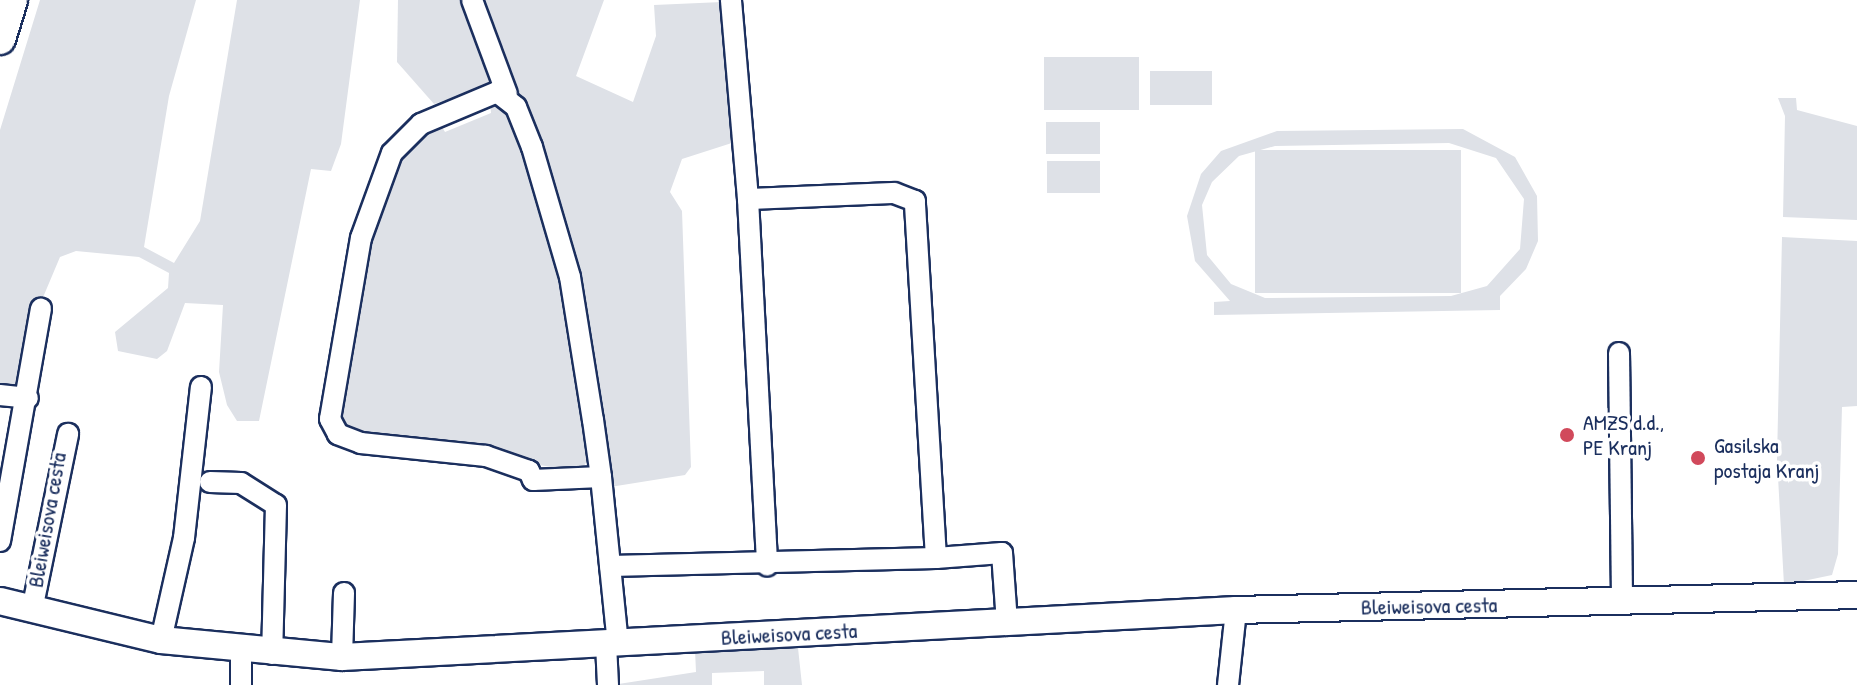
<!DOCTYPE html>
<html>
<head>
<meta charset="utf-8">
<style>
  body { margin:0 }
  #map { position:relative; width:1857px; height:685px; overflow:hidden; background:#fff; font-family:"Patrick Hand",sans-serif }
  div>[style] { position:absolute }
  .green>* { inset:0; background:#dee1e7; transform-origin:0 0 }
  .roads { filter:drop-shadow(2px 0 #1b2f5e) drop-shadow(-2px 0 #1b2f5e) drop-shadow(0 2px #1b2f5e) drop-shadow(0 -2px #1b2f5e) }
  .minor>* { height:20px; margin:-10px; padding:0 10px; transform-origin:10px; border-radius:10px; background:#fff }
  .major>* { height:26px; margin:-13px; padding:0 13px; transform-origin:13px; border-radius:13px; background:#fff }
  .highway>* { height:30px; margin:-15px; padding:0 15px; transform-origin:15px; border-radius:15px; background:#fff }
  .dots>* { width:22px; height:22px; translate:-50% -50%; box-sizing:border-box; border:4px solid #fff; border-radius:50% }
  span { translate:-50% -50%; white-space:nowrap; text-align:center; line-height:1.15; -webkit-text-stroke:7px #fff; paint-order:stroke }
  .poi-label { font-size:22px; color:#1b2f5e }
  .left { translate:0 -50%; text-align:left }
  .street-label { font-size:22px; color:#1b2f5e }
</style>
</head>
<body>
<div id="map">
  <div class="green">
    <div style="clip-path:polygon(40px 0,196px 0,169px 96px,144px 247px,174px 263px,200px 221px,237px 0,360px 0,341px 144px,331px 171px,311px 169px,259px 421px,237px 421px,227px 405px,219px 372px,223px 305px,185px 303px,167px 351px,157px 359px,118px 351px,115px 332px,168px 288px,169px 273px,139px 257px,76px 251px,60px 257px,36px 314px,25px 393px,0 390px,0 130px)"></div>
    <div style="clip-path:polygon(398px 0,468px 0,493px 84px,434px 104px,397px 62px)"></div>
    <div style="clip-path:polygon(481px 0,604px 0,576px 76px,633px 102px,656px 36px,654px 5px,722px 2px,738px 141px,682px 159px,670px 192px,682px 211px,691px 467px,685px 475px,610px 487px,526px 118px)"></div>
    <div style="left:1139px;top:57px;width:53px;height:95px;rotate:90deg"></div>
    <div style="left:1212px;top:71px;width:34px;height:62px;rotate:90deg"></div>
    <div style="clip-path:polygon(1778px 98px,1796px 98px,1797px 110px,1857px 126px,1857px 220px,1783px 217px,1785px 116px)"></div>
    <div style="clip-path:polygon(490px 101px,510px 108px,567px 287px,589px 458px,580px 472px,339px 430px,338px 397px,368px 238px,395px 169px,438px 120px,445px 132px,491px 113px)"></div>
    <div style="left:1100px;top:122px;width:32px;height:54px;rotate:90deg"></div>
    <div style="clip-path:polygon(evenodd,1463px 129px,1515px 157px,1537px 196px,1538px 241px,1526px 269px,1500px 296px,1500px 310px,1214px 315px,1214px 302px,1230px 301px,1195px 261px,1187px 216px,1201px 174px,1221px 151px,1277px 131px,1463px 129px,1449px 143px,1496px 158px,1524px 199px,1520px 249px,1487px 286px,1451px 296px,1265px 298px,1231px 284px,1207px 255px,1202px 205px,1212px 182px,1239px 156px,1275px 146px,1449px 143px)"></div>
    <div style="left:1461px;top:150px;width:143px;height:206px;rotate:90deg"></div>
    <div style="left:1100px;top:161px;width:32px;height:53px;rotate:90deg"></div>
    <div style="clip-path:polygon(1782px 237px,1857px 241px,1857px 406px,1842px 407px,1838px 554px,1832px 575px,1784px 585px,1777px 459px)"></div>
    <div style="clip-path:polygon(798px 648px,802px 685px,764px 685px,764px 671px,712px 673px,712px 685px,612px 685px,696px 672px,695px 650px)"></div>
  </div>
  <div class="roads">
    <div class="minor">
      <div style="left:472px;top:0;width:100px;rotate:69.6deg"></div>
      <div style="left:748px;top:199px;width:367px;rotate:87deg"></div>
      <div style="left:1619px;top:353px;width:251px;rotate:89.3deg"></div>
      <div style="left:0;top:395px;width:28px;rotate:6deg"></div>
      <div style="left:601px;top:477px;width:68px;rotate:177.5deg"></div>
      <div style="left:533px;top:480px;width:10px;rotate:-114deg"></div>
      <div style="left:529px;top:471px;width:46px;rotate:-160.8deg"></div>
      <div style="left:486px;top:456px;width:126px;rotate:-174.1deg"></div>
      <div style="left:361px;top:443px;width:25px;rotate:-159deg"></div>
      <div style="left:338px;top:434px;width:17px;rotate:-118deg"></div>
      <div style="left:330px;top:419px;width:184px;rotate:-80.3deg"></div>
      <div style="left:361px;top:238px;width:90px;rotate:-70deg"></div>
      <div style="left:392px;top:153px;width:41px;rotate:-45deg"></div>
      <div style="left:421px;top:124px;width:82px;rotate:-22.8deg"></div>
      <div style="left:497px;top:92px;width:24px;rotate:38deg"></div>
      <div style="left:516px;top:107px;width:43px;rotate:68.2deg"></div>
      <div style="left:532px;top:147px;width:135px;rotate:73.7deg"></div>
      <div style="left:570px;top:277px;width:145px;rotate:80.9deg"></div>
      <div style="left:593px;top:420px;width:58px;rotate:82deg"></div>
      <div style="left:601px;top:477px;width:167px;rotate:84.2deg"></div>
      <div style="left:210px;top:482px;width:31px;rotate:2deg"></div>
      <div style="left:241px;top:483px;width:41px;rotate:32.2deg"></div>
      <div style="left:276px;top:505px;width:149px;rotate:91.5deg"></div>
      <div style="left:0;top:541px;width:236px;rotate:-80deg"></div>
      <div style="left:936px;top:558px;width:66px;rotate:-4.3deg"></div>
      <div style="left:1002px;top:553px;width:69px;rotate:85.9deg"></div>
      <div style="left:610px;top:566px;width:326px;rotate:-1.4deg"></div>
      <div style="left:936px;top:558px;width:358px;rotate:-93.4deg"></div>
      <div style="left:915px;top:201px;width:22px;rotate:-159deg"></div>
      <div style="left:894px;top:193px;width:146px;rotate:177.6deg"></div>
      <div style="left:748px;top:199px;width:200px;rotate:-94.9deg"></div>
      <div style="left:32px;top:610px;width:180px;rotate:-78.4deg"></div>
      <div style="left:161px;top:640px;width:105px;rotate:-77.3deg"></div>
      <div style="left:184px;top:538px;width:152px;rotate:-83.6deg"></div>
      <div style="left:606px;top:644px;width:41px;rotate:87.2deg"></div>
      <div style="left:342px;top:657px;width:64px;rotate:-88.2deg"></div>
      <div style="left:241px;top:685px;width:33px;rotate:-90deg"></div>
      <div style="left:1228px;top:685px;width:75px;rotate:-83.9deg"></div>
    </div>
    <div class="major">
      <div style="left:0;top:601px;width:166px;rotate:13.6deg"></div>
      <div style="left:161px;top:640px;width:182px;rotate:5.4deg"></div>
      <div style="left:342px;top:657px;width:895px;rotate:-3.01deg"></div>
      <div style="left:1236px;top:610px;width:621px;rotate:-1.38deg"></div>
    </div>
    <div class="highway">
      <div style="left:0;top:39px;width:41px;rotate:-72.9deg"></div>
    </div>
  </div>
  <div class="dots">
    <div style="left:1567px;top:435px;background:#d1495b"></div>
    <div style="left:1698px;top:458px;background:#d1495b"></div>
  </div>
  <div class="poi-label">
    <span class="left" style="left:1583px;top:435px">AMZS d.d.,<br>PE Kranj</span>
    <span class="left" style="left:1714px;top:458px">Gasilska<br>postaja Kranj</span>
  </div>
  <div class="street-label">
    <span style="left:47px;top:520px;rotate:-80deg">Bleiweisova cesta</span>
    <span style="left:1429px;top:606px;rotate:-1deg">Bleiweisova cesta</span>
    <span style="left:789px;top:634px;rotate:-3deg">Bleiweisova cesta</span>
  </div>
</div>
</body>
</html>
